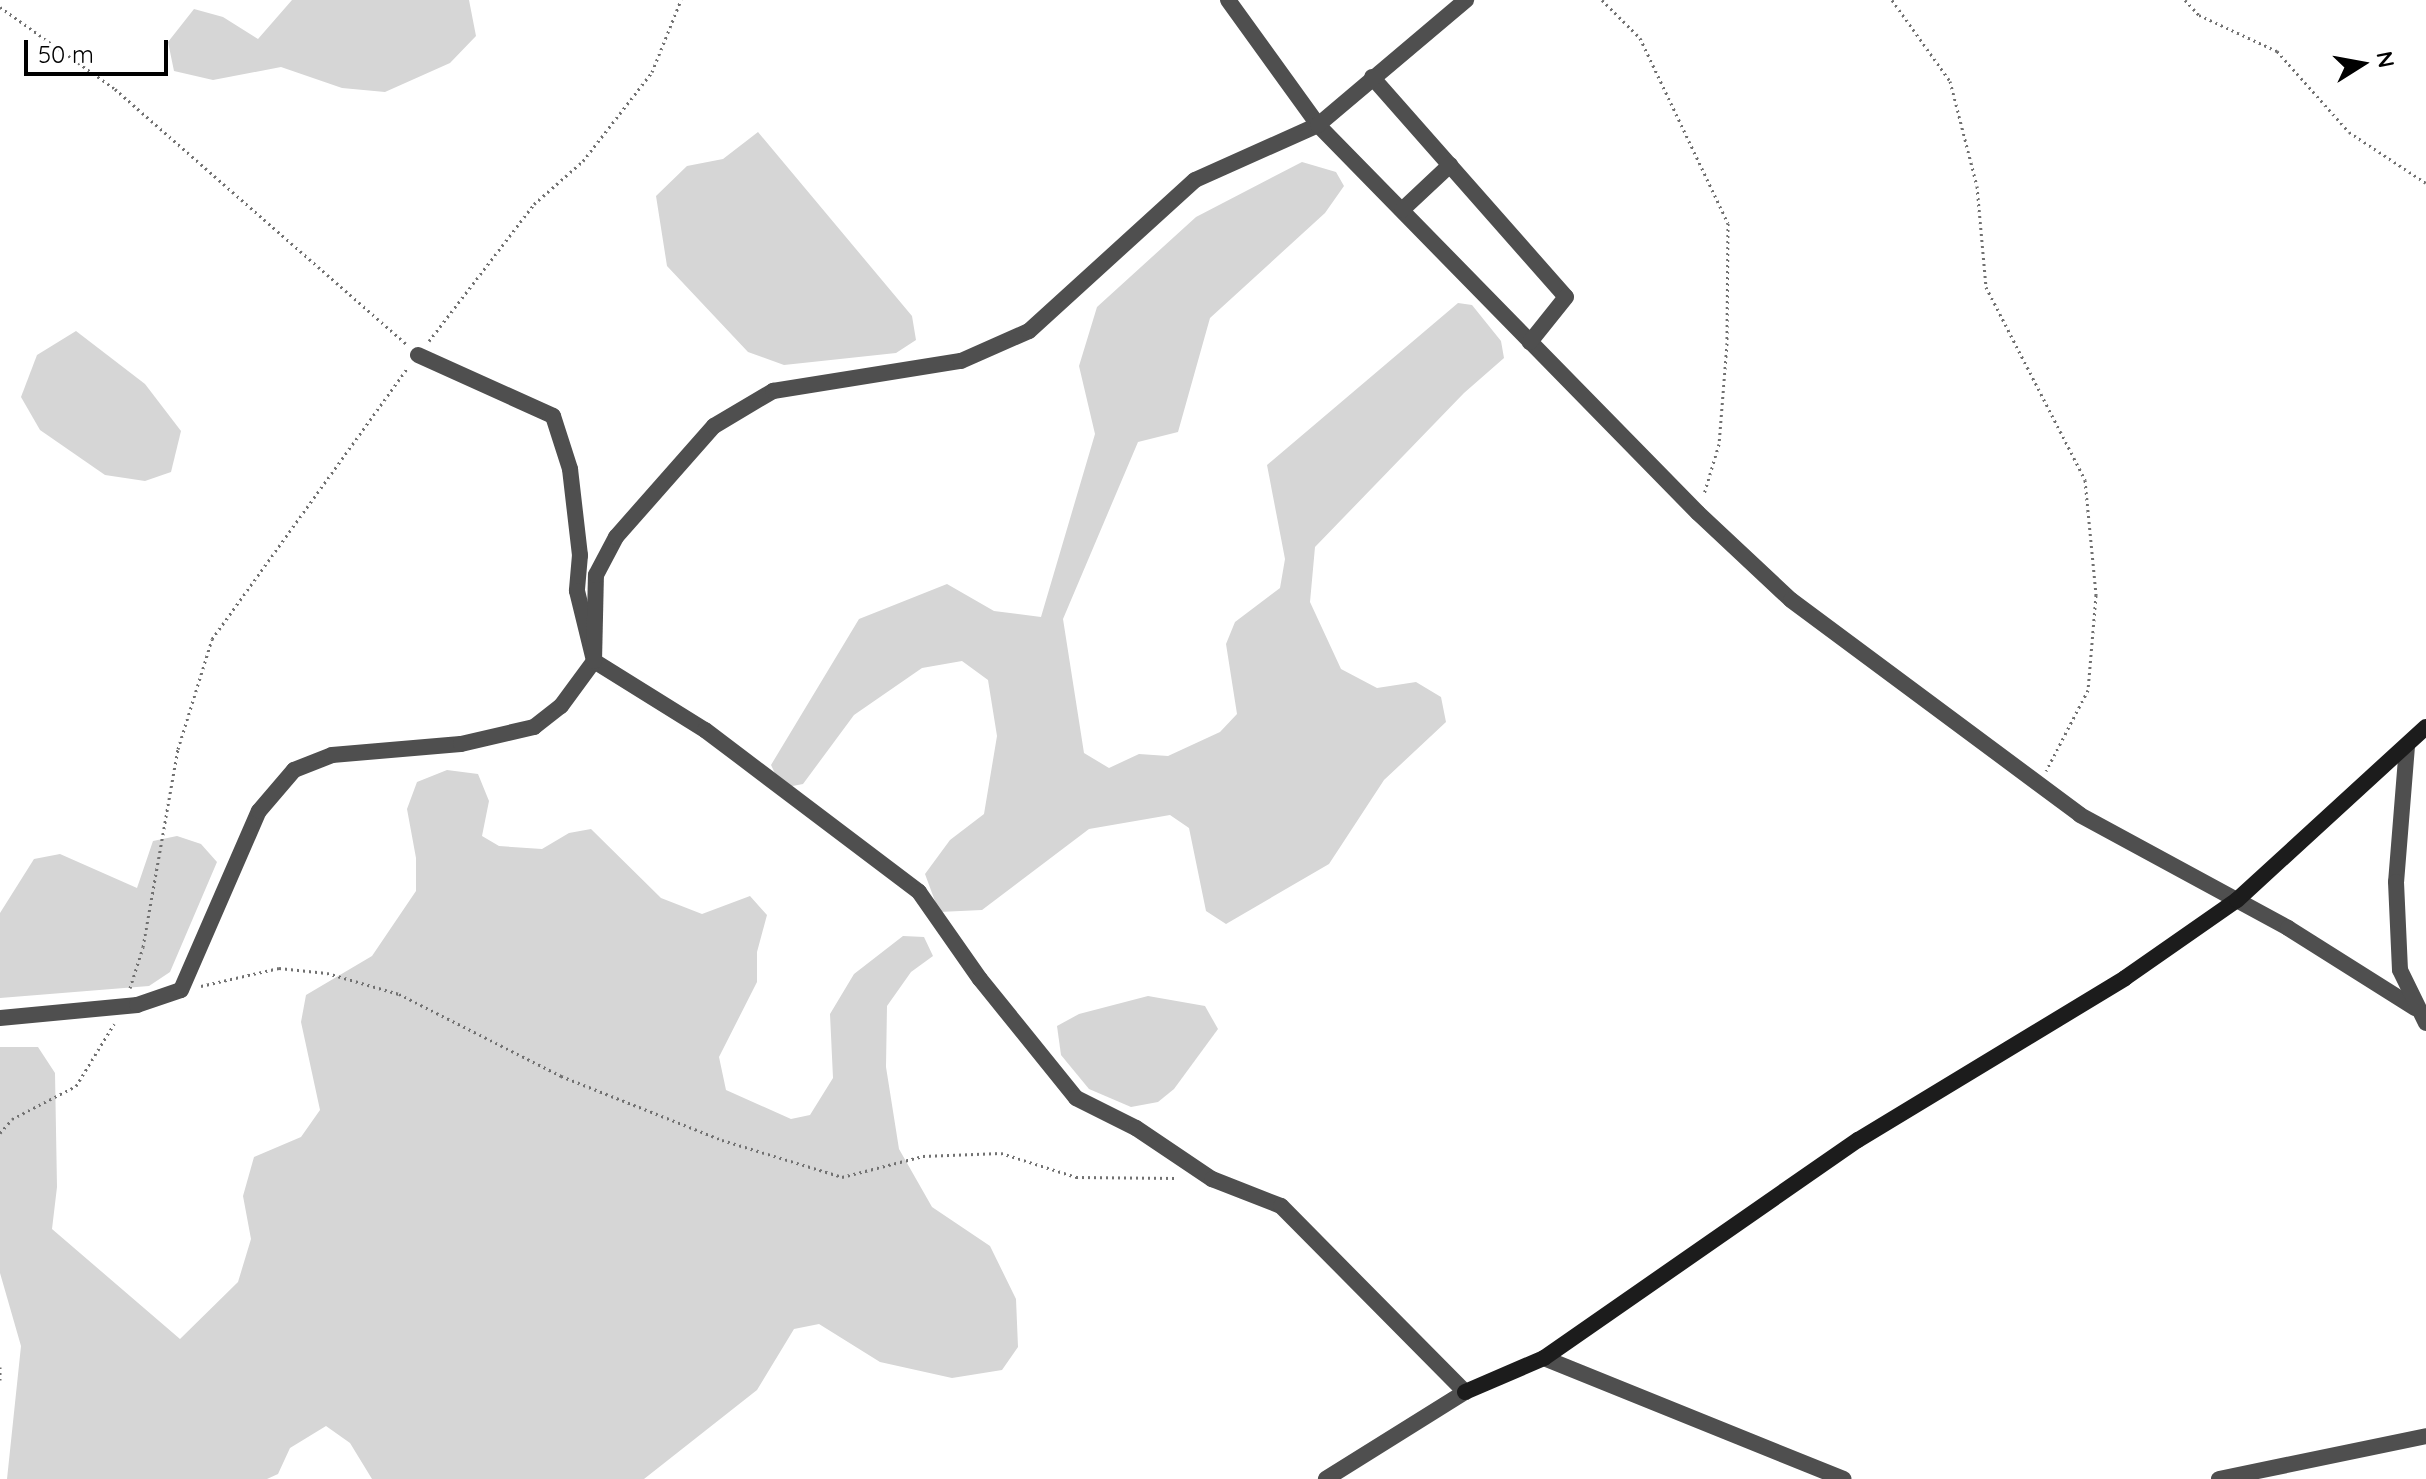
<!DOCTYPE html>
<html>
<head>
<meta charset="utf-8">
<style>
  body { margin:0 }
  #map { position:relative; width:2426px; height:1479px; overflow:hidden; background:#fff; font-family:Quicksand,sans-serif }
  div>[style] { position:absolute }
  .green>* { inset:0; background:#d6d6d6 }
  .path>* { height:3px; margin-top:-1.5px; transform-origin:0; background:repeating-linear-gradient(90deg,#717171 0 2px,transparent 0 6px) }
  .street>* { height:16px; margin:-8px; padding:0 8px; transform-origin:8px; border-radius:8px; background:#4f4f4f }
  .secondary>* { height:16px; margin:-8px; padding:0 8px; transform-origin:8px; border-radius:8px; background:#1c1c1c }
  span { translate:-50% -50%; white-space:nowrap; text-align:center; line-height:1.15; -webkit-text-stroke:6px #fff; paint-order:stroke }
  .north { position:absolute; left:2322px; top:24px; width:80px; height:80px; -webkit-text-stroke:6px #fff; paint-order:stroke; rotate:79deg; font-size:22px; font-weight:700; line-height:32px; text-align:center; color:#000 }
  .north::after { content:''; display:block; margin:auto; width:28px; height:36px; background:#000; clip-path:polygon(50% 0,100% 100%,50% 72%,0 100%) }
  .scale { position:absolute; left:24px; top:40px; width:144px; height:36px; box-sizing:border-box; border:4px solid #000; border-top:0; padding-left:10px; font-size:24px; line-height:28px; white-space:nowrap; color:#000; -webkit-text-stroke:6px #fff; paint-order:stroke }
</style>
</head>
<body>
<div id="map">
  <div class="green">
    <div style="clip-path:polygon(292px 0,469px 0,476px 36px,450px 63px,385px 92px,342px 88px,281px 67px,213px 80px,174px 71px,168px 42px,194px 9px,223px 17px,258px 39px)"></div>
    <div style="clip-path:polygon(758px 132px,912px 316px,916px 340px,896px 353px,784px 365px,748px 352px,667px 266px,656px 196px,687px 166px,723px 159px)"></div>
    <div style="clip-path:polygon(1302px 162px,1336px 172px,1344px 186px,1325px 213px,1210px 318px,1178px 432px,1138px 442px,1063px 619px,1084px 753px,1109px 768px,1139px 754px,1168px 756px,1220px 732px,1237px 714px,1226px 644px,1235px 622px,1280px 588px,1285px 559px,1267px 465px,1458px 303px,1472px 305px,1501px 341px,1504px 358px,1464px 393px,1315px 547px,1310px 602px,1341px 669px,1377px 688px,1416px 682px,1441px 697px,1446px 722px,1384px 780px,1329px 864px,1226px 924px,1206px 911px,1189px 828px,1170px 815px,1089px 829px,982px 910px,939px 912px,925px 874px,950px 840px,984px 814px,997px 736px,988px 680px,962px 661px,922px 668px,854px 715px,803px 784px,782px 788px,771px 765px,859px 619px,947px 584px,994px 611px,1041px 617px,1095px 434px,1079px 366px,1097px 307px,1196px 217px)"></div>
    <div style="clip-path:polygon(76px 331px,145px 384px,181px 431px,171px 472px,145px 481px,105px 475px,40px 430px,21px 397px,37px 355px)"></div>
    <div style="clip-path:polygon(447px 770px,478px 774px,489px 801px,482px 836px,499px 846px,542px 849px,569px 833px,591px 829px,661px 898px,702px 914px,750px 896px,767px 915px,757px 952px,757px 982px,719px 1057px,726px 1090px,791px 1119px,810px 1115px,833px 1078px,830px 1014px,854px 974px,903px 936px,924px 937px,933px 956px,911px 972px,887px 1006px,886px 1067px,899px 1149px,932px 1207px,990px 1246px,1016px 1299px,1018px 1347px,1002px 1370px,952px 1378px,880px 1362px,819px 1324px,794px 1329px,757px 1390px,644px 1479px,372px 1479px,350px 1443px,326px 1426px,290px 1448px,278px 1474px,267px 1479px,7px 1479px,21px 1346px,0 1273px,0 1047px,38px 1047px,55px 1073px,57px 1187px,52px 1229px,180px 1339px,238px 1282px,251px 1239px,243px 1196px,254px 1157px,301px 1137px,320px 1110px,301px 1022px,306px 995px,372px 956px,416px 891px,416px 858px,407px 809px,417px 782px)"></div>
    <div style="clip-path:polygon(177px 836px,201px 844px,217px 862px,170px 972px,149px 986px,0 998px,0 913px,34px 859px,60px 854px,137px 888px,153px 841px)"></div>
    <div style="clip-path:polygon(1148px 996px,1205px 1006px,1218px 1029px,1174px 1089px,1158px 1102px,1131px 1107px,1089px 1089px,1061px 1055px,1057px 1026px,1079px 1014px)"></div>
  </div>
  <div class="path">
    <div style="left:1602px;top:0;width:54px;rotate:45deg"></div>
    <div style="left:1640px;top:38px;width:205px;rotate:64.6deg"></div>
    <div style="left:1728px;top:223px;width:120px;rotate:90.5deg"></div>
    <div style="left:1727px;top:343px;width:101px;rotate:94.5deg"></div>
    <div style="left:1719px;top:444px;width:52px;rotate:106.7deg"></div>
    <div style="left:1892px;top:0;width:100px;rotate:54.4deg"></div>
    <div style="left:1950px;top:81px;width:108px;rotate:75.6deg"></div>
    <div style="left:1977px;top:186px;width:101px;rotate:84.9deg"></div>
    <div style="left:1986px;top:287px;width:217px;rotate:62.8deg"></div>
    <div style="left:2085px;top:480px;width:116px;rotate:84.5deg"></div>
    <div style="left:2096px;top:595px;width:95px;rotate:94.8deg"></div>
    <div style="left:2088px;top:690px;width:91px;rotate:117.4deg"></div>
    <div style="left:2185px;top:0;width:21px;rotate:47deg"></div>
    <div style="left:2199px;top:15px;width:86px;rotate:24.8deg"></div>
    <div style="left:2277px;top:51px;width:108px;rotate:48.4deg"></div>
    <div style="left:2349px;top:132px;width:92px;rotate:33.5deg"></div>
    <div style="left:0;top:7px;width:141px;rotate:35.5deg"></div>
    <div style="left:115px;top:89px;width:387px;rotate:41.2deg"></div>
    <div style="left:429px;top:341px;width:173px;rotate:-52.5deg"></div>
    <div style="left:534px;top:204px;width:65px;rotate:-41.3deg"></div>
    <div style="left:583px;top:161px;width:113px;rotate:-52.2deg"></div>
    <div style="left:652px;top:72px;width:78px;rotate:-68.1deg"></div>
    <div style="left:201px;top:986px;width:80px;rotate:-13deg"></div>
    <div style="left:279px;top:968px;width:48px;rotate:5.9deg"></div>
    <div style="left:327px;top:973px;width:75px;rotate:16.3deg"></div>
    <div style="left:399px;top:994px;width:182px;rotate:26.8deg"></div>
    <div style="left:561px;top:1076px;width:173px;rotate:21.7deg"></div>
    <div style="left:722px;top:1140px;width:126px;rotate:17.1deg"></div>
    <div style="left:842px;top:1177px;width:84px;rotate:-14.5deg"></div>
    <div style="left:923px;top:1156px;width:78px;rotate:-2.2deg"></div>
    <div style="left:1001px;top:1153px;width:79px;rotate:17.7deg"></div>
    <div style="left:1076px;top:1177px;width:100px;rotate:0.6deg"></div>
    <div style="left:130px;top:988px;width:43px;rotate:-72.4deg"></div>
    <div style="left:143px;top:947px;width:201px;rotate:-80deg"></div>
    <div style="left:178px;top:749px;width:115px;rotate:-72.8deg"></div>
    <div style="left:212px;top:639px;width:333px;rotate:-54.2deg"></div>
    <div style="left:0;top:1133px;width:18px;rotate:-49deg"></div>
    <div style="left:12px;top:1119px;width:72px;rotate:-27.3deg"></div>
    <div style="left:76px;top:1086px;width:73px;rotate:-58.5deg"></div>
    <div style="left:0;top:1367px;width:13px;rotate:90deg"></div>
  </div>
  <div class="street">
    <div style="left:1228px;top:0;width:154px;rotate:54.2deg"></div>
    <div style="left:1318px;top:125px;width:543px;rotate:45.6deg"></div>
    <div style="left:1698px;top:513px;width:127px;rotate:43.1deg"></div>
    <div style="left:1791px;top:600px;width:360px;rotate:36.6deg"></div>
    <div style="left:2080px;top:815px;width:237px;rotate:28.5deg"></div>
    <div style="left:2288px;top:928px;width:150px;rotate:32.2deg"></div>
    <div style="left:1372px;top:77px;width:293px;rotate:48.6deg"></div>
    <div style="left:1566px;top:297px;width:58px;rotate:128.7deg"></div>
    <div style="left:1402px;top:210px;width:66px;rotate:-43.2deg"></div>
    <div style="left:418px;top:355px;width:148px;rotate:24.3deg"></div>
    <div style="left:553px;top:416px;width:56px;rotate:72.2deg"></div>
    <div style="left:570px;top:469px;width:87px;rotate:83.4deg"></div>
    <div style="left:580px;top:555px;width:36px;rotate:95deg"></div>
    <div style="left:577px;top:591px;width:72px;rotate:76.3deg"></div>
    <div style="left:594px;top:661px;width:131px;rotate:31.9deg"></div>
    <div style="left:705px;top:730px;width:268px;rotate:37.1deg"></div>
    <div style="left:919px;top:892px;width:106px;rotate:55deg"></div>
    <div style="left:980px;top:979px;width:153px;rotate:51.1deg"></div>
    <div style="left:1076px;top:1098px;width:67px;rotate:26.6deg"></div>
    <div style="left:1136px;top:1128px;width:92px;rotate:33.9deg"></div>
    <div style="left:1212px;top:1179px;width:74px;rotate:21.4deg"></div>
    <div style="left:1281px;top:1206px;width:262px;rotate:45.3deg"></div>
    <div style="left:1465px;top:1392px;width:164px;rotate:148deg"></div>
    <div style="left:2407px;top:746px;width:136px;rotate:94.6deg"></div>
    <div style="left:2396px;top:882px;width:88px;rotate:87.4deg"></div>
    <div style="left:2400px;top:970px;width:59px;rotate:63.9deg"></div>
    <div style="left:0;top:1018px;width:138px;rotate:-5.4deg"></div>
    <div style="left:137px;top:1005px;width:46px;rotate:-18.8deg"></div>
    <div style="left:181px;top:990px;width:195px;rotate:-66.5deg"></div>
    <div style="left:259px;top:811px;width:54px;rotate:-49.5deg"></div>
    <div style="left:294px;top:770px;width:41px;rotate:-21.5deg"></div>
    <div style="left:332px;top:755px;width:129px;rotate:-4.9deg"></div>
    <div style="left:461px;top:744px;width:75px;rotate:-13.1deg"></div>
    <div style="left:534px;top:727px;width:34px;rotate:-38deg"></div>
    <div style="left:561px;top:706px;width:56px;rotate:-53.7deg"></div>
    <div style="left:594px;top:661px;width:86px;rotate:-88.7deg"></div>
    <div style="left:596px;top:575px;width:43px;rotate:-62.2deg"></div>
    <div style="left:616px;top:537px;width:148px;rotate:-48.6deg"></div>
    <div style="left:714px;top:426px;width:69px;rotate:-30.7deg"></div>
    <div style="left:773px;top:391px;width:190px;rotate:-9.1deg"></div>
    <div style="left:961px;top:361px;width:74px;rotate:-23.8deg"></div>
    <div style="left:1029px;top:331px;width:224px;rotate:-42.3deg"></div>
    <div style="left:1195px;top:180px;width:135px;rotate:-24.1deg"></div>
    <div style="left:1318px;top:125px;width:194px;rotate:-40.2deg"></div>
    <div style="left:1544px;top:1358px;width:323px;rotate:22deg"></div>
    <div style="left:2219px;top:1479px;width:211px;rotate:-11.7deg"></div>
  </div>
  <div class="secondary">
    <div style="left:1465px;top:1392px;width:86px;rotate:-23.3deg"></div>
    <div style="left:1544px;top:1358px;width:382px;rotate:-34.8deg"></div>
    <div style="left:1858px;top:1140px;width:312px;rotate:-31.2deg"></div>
    <div style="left:2125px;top:978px;width:136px;rotate:-34.9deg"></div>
    <div style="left:2237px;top:900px;width:256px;rotate:-42.5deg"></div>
  </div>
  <div class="north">N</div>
  <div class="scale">50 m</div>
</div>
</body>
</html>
